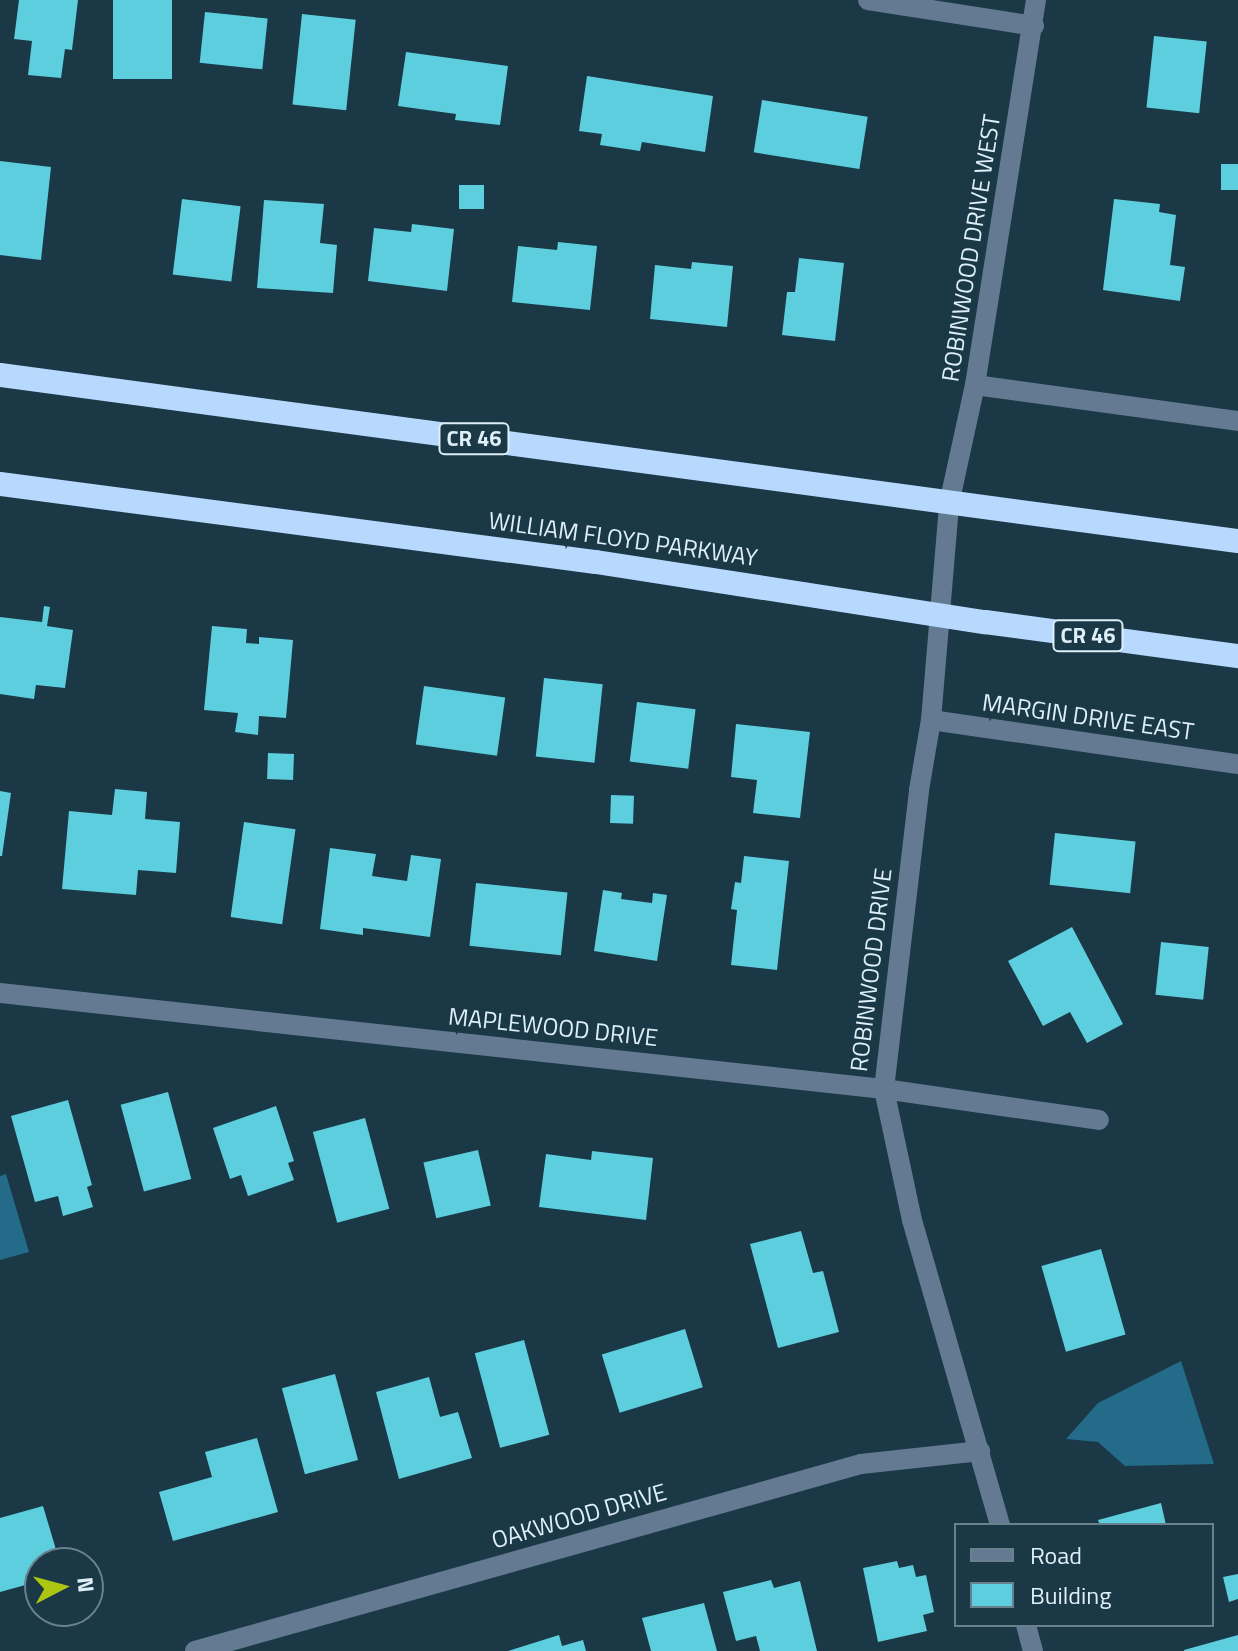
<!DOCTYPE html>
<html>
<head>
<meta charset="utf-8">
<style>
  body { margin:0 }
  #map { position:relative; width:1238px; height:1651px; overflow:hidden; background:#1b3846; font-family:"Titillium Web",sans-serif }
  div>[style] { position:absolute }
  .forest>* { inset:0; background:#236b88 }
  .building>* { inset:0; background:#5dcedd; transform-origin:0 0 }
  .minor>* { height:20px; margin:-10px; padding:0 10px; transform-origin:10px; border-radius:10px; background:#647a93 }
  .highway>* { height:24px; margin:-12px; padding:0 12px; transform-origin:12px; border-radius:12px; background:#b8d9fe }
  span { translate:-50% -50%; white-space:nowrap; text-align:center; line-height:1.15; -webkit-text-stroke:8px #1b3846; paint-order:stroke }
  .shield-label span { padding:2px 6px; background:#1b3846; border:2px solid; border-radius:6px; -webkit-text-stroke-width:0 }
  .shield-label { font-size:22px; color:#deeff8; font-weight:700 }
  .street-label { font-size:24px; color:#deeff8 }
  .legend { position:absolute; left:954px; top:1523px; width:260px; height:104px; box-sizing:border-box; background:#1b3846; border:2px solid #69818d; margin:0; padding:10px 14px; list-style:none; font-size:24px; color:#deeff8 }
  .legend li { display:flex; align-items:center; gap:16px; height:40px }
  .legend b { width:40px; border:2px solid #69818d }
  .north { position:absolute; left:24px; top:1547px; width:80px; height:80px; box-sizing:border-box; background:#1b3846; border:2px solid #69818d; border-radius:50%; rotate:84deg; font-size:22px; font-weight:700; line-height:32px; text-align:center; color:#deeff8 }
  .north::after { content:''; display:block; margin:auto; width:28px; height:36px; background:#acc611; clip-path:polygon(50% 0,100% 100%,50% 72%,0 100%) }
</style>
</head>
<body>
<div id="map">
  <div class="forest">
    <div style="clip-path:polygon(6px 1174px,29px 1252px,0 1260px,0 1176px)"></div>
    <div style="clip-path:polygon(1181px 1361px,1214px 1464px,1125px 1466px,1098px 1442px,1066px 1439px,1098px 1403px)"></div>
  </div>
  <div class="building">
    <div style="clip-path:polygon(19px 0,78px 0,72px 50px,65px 49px,61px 78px,28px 75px,32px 41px,14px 39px)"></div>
    <div style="left:113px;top:0;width:59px;height:79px"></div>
    <div style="left:205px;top:12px;width:63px;height:51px;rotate:6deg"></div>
    <div style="left:302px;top:14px;width:54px;height:91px;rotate:6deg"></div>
    <div style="left:1154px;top:36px;width:53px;height:72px;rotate:6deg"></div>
    <div style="clip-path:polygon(406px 52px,508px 66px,500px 125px,455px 120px,456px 114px,398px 106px)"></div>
    <div style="clip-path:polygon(587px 76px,713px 96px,705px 152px,642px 142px,640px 151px,600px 145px,602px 134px,579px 131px)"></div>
    <div style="left:762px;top:100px;width:107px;height:53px;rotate:9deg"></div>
    <div style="clip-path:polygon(0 161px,51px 167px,41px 260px,0 255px)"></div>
    <div style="left:1221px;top:164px;width:17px;height:26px"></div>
    <div style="left:459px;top:185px;width:25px;height:24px"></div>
    <div style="left:182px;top:199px;width:59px;height:76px;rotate:7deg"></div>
    <div style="clip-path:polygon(1114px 199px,1160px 204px,1159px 212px,1176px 215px,1170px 265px,1185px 267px,1180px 301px,1103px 290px)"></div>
    <div style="clip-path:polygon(264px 200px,324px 204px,320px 243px,337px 245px,333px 293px,257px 288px)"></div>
    <div style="clip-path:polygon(412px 224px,454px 229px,447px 291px,368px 281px,374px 228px,411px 232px)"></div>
    <div style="clip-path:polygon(558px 242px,597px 246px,590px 310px,512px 302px,518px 246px,557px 250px)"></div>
    <div style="clip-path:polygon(799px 258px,844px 263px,835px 341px,782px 335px,787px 292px,795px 292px)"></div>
    <div style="clip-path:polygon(692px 262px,733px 266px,727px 327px,650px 319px,655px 265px,691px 269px)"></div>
    <div style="clip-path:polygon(44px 606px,50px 607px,47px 626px,73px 630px,65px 688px,36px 685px,34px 699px,0 694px,0 617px,42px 622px)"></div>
    <div style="clip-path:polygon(212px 626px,247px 629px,246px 643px,259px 644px,259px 637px,293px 640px,286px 718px,259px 716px,258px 735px,235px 732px,238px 713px,204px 710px)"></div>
    <div style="left:544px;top:678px;width:59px;height:79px;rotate:6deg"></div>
    <div style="left:424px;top:686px;width:82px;height:59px;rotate:8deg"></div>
    <div style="left:637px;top:702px;width:59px;height:60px;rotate:7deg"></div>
    <div style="clip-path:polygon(736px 724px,810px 732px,800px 818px,753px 813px,757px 780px,731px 777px)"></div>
    <div style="left:268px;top:753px;width:26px;height:26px;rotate:2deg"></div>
    <div style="clip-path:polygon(115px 789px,147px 792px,145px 819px,180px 822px,176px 873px,138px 870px,136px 895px,62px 889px,69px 811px,112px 815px)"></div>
    <div style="clip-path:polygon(0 791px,11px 793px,2px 856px,0 856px)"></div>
    <div style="left:611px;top:795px;width:23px;height:28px;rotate:2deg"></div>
    <div style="left:244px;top:822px;width:52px;height:96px;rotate:8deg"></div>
    <div style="left:1055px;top:833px;width:81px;height:52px;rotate:6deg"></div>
    <div style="clip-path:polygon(330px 848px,376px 854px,372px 876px,407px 881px,411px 855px,441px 859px,430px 937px,363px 928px,363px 935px,320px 929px)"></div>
    <div style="clip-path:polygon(744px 856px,789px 861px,777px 970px,731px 965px,737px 910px,731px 909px,735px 882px,741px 883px)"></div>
    <div style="left:476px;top:883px;width:92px;height:63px;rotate:6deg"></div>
    <div style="clip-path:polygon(603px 890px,622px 893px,621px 899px,652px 903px,653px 893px,667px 895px,657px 961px,594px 951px)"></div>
    <div style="clip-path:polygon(1072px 927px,1123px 1024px,1087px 1043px,1070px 1012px,1043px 1026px,1008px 961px)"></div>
    <div style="left:1161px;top:942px;width:48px;height:53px;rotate:6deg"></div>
    <div style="left:168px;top:1092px;width:90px;height:49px;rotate:75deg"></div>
    <div style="clip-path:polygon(68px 1100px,92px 1185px,87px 1187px,93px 1207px,63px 1216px,58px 1196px,35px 1202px,11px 1116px)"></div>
    <div style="clip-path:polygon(276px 1106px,294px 1161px,288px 1163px,294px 1180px,248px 1196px,241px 1175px,230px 1179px,213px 1128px)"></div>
    <div style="left:365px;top:1118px;width:94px;height:54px;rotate:75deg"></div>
    <div style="left:478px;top:1150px;width:57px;height:56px;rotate:77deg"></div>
    <div style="clip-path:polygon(592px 1151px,653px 1158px,646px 1220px,539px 1207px,546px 1154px,591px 1160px)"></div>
    <div style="clip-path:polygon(801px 1231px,813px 1273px,823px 1271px,839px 1332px,778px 1348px,750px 1244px)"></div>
    <div style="left:1101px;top:1249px;width:89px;height:62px;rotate:74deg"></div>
    <div style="left:685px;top:1329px;width:61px;height:87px;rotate:73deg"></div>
    <div style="left:524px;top:1340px;width:98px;height:51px;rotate:75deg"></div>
    <div style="left:335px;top:1374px;width:89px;height:55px;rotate:75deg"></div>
    <div style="clip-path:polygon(429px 1377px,440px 1417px,458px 1412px,472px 1458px,399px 1479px,376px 1392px)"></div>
    <div style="clip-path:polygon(257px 1438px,278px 1512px,173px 1541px,159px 1492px,212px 1477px,205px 1452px)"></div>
    <div style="clip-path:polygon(1161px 1503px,1166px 1525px,1100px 1525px,1098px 1520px)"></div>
    <div style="clip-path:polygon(43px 1506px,60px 1563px,40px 1563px,40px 1581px,0 1592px,0 1518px)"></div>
    <div style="clip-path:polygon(897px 1561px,899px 1568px,913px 1565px,916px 1577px,926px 1575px,934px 1612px,923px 1615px,927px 1631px,878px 1642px,863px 1568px)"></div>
    <div style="clip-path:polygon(1238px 1574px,1238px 1599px,1229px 1602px,1223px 1577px)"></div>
    <div style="clip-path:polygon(771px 1580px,774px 1588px,800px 1581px,817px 1651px,760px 1651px,756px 1636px,736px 1641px,723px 1592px)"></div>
    <div style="clip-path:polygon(704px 1603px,717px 1651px,651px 1651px,642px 1618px)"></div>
    <div style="clip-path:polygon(559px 1635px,562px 1646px,583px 1640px,586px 1651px,508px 1651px)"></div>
    <div style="clip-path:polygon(1238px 1635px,1238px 1651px,1184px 1651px,1184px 1650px)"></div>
  </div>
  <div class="minor">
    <div style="left:868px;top:0;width:168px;rotate:8.9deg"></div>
    <div style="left:975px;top:385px;width:265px;rotate:7.8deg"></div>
    <div style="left:931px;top:720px;width:310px;rotate:8.2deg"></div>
    <div style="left:0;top:993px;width:889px;rotate:6.2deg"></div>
    <div style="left:884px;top:1089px;width:217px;rotate:8.2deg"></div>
    <div style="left:1000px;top:1525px;width:317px;rotate:-106.1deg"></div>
    <div style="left:912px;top:1220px;width:134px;rotate:-102.1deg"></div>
    <div style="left:884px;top:1089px;width:301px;rotate:-83.3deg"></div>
    <div style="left:919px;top:790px;width:71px;rotate:-80.3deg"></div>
    <div style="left:931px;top:720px;width:217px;rotate:-85.2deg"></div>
    <div style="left:949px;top:504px;width:122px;rotate:-77.7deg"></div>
    <div style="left:975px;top:385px;width:390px;rotate:-81deg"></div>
    <div style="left:1026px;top:1625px;width:27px;rotate:75deg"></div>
    <div style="left:195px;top:1651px;width:692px;rotate:-15.68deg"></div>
    <div style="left:861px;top:1464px;width:120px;rotate:-6.2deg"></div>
  </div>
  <div class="highway">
    <div style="left:0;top:375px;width:1249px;rotate:7.64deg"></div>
    <div style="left:0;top:484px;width:601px;rotate:7.46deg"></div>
    <div style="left:596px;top:562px;width:394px;rotate:8.8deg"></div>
    <div style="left:985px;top:622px;width:255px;rotate:7.7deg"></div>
  </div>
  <div class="shield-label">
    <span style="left:474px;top:439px">CR 46</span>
    <span style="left:1088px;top:636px">CR 46</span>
  </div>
  <div class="street-label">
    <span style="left:971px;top:248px;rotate:-81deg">ROBINWOOD DRIVE WEST</span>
    <span style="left:623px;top:539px;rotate:8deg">WILLIAM FLOYD PARKWAY</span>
    <span style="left:1088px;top:717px;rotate:8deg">MARGIN DRIVE EAST</span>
    <span style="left:871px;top:970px;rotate:-83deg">ROBINWOOD DRIVE</span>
    <span style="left:553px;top:1027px;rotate:6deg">MAPLEWOOD DRIVE</span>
    <span style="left:579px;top:1516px;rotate:-16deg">OAKWOOD DRIVE</span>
  </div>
  <ul class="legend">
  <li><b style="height:10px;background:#647a93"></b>Road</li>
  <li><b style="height:22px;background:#5dcedd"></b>Building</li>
  </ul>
  <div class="north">N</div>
</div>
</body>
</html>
